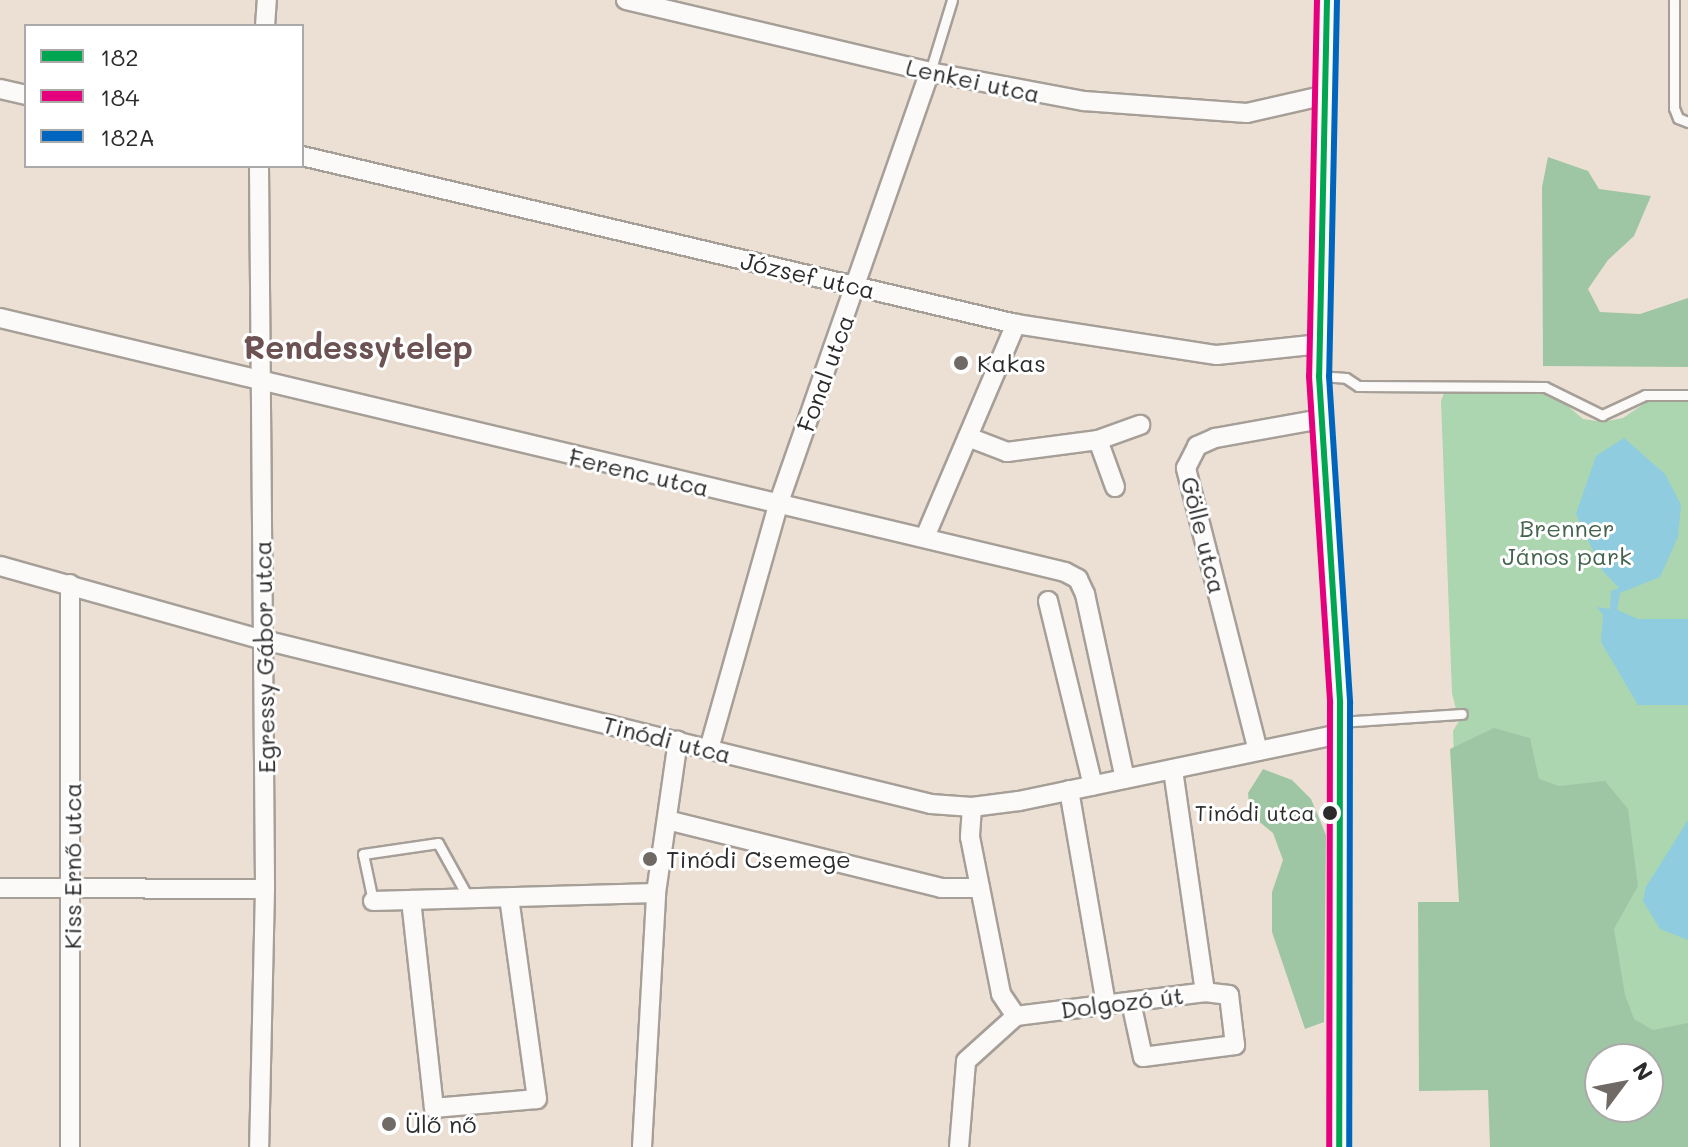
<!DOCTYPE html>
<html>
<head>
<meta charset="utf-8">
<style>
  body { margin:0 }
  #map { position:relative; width:1688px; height:1147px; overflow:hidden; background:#ece0d4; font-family:Mali,sans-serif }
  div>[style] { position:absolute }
  .green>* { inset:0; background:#abd6b0 }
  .forest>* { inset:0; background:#9fc6a4 }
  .water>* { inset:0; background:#8fcce0 }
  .roads { filter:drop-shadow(2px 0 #a69f98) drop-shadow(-2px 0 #a69f98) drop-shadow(0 2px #a69f98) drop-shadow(0 -2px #a69f98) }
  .service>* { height:9px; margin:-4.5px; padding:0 4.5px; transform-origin:4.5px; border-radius:4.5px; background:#fcfaf9 }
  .minor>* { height:18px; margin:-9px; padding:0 9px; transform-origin:9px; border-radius:9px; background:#fcfaf9 }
  .bus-1>* { height:6px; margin:-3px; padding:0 3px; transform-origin:3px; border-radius:3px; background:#00a651 }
  .bus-2>* { height:6px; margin:-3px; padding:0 3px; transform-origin:3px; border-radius:3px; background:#e5007d }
  .bus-3>* { height:6px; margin:-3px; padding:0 3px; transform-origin:3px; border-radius:3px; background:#0065bd }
  .dots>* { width:22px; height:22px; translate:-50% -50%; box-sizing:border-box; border:4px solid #fff; border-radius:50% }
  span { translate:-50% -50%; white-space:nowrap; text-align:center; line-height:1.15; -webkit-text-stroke:6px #fff; paint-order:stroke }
  .bus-label { font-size:22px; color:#2b2b2b }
  .right { translate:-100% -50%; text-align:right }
  .street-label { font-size:24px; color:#2b2b2b }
  .poi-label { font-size:24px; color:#2b2b2b }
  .left { translate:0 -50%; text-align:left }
  .park-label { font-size:24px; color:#45644f }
  .district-label { font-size:32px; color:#6c5252; font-weight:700 }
  .legend { position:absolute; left:24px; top:24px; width:280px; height:144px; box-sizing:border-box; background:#fff; border:2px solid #aaa; margin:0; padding:10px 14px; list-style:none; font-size:24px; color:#2b2b2b }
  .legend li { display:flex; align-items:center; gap:16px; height:40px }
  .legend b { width:40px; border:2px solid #aaa }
  .north { position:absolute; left:1584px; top:1043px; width:80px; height:80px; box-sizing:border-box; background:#fff; border:2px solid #aaa; border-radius:50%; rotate:58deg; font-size:22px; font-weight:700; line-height:32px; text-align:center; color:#2b2b2b }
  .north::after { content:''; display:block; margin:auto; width:28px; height:36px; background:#6f6a66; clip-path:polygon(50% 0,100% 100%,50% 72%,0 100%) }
</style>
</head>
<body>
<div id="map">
  <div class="green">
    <div style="clip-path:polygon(evenodd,1538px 392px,1556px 396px,1583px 419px,1603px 422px,1623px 418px,1654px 397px,1688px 398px,1688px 1147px,1492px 1087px,1460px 906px,1453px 731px,1459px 721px,1452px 693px,1441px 401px,1444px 393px,1538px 392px,1600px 1059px,1648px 1059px,1648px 1107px,1600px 1107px,1600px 1059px)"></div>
  </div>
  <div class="forest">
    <div style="clip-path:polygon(1548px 157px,1588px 171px,1599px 189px,1651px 196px,1634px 236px,1608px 260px,1588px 289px,1600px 312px,1640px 314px,1688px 298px,1688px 367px,1543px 366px,1542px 187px)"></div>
    <div style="clip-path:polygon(evenodd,1494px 728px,1530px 738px,1539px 779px,1559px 786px,1605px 781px,1628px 809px,1638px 886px,1614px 929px,1625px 995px,1634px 1019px,1653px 1030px,1688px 1023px,1688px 1147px,1490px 1147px,1488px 1090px,1419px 1091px,1418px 902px,1459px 902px,1450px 749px,1494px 728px,1648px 1059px,1648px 1107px,1600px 1107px,1600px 1059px,1648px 1059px)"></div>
    <div style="clip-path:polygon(1263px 769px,1292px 780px,1311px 799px,1326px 835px,1324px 1022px,1305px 1029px,1272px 932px,1272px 892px,1283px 860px,1273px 833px,1250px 814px,1248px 793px)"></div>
  </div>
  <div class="water">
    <div style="clip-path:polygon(1624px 438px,1665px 474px,1681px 505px,1678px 537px,1660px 577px,1620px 593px,1617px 610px,1638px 619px,1688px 619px,1688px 705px,1638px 705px,1601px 642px,1603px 615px,1597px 607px,1610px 609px,1611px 591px,1619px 588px,1602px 570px,1576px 514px,1596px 456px)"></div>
    <div style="clip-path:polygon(1688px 820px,1688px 940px,1660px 929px,1643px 901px,1646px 887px)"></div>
  </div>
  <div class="roads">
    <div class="service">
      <div style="left:1674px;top:0;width:108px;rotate:90deg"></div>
      <div style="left:1674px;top:108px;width:11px;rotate:68deg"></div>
      <div style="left:1678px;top:118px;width:11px;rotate:22deg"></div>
      <div style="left:930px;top:72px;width:75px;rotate:-73deg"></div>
      <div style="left:1319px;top:376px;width:27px;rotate:4deg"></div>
      <div style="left:1346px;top:378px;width:14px;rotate:34deg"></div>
      <div style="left:1358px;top:386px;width:187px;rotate:0.3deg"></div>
      <div style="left:1545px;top:387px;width:64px;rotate:26.2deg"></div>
      <div style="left:1602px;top:415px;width:47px;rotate:-24.9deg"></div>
      <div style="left:1645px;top:395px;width:43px"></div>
      <div style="left:1340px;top:722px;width:122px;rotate:-3.8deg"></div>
      <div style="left:373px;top:901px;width:48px;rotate:-102deg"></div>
      <div style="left:363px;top:854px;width:76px;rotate:-8.3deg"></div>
      <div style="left:438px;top:843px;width:64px;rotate:61deg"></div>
    </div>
    <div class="minor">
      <div style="left:626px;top:0;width:312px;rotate:13.3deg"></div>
      <div style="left:930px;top:72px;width:157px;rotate:10.7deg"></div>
      <div style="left:1084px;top:101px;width:163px;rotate:4.2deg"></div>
      <div style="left:1247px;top:113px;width:81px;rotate:-12.8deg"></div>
      <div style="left:1327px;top:0;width:376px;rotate:91.2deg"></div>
      <div style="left:1319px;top:376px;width:328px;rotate:86.3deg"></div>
      <div style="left:1340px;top:703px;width:444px;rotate:90.1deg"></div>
      <div style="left:265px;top:26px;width:26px;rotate:-86deg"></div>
      <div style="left:0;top:89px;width:27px;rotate:13deg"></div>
      <div style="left:302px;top:156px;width:733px;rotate:13.24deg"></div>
      <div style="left:1016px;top:324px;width:203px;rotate:8.8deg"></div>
      <div style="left:1217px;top:355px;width:104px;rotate:-6.1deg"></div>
      <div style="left:259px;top:166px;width:723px;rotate:89.52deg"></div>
      <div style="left:265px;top:889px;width:258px;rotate:91.3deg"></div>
      <div style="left:0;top:318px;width:1095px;rotate:13.41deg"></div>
      <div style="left:1065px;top:572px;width:15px;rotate:28deg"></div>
      <div style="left:1078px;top:579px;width:17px;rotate:65deg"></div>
      <div style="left:1085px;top:594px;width:189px;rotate:77.8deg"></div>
      <div style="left:968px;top:437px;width:42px;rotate:21deg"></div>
      <div style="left:1007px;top:452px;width:92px;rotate:-7.5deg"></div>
      <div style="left:1098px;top:440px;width:45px;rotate:-19.7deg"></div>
      <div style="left:1098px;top:440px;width:50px;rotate:70.1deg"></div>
      <div style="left:925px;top:537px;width:232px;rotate:-66.9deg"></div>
      <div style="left:0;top:566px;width:274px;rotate:15.7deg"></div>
      <div style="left:264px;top:640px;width:687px;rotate:13.81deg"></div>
      <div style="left:931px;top:804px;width:41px;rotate:4.2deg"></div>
      <div style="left:972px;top:807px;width:47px;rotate:-7.3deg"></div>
      <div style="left:1019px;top:801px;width:328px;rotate:-11.8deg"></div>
      <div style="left:1048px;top:601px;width:190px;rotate:76.3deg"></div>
      <div style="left:709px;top:749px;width:254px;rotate:-74.2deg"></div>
      <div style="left:778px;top:505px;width:459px;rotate:-70.7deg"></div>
      <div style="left:1258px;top:751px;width:292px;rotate:-104.3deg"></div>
      <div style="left:1186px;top:468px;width:25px;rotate:-63deg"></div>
      <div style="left:1197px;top:446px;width:20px;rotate:-24deg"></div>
      <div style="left:1215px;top:438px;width:108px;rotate:-10.2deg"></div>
      <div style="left:1069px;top:790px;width:218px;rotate:80.2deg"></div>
      <div style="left:972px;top:807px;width:30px;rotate:94deg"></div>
      <div style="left:970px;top:837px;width:160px;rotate:78.8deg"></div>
      <div style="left:1001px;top:994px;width:27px;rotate:56deg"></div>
      <div style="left:667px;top:820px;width:282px;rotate:13.9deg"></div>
      <div style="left:941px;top:888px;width:39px"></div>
      <div style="left:0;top:888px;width:265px;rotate:0.2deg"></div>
      <div style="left:411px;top:900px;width:209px;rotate:83.7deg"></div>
      <div style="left:434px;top:1108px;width:103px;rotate:-5deg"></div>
      <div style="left:537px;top:1099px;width:203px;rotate:-97.9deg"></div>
      <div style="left:373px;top:901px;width:283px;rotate:-1.6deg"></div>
      <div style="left:1131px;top:1002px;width:56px;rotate:77.7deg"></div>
      <div style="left:1143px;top:1057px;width:93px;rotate:-7.4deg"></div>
      <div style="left:1235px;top:1045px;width:50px;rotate:-96.8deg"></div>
      <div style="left:1229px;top:995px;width:24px;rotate:-173deg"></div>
      <div style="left:70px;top:1147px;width:563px;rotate:-90deg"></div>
      <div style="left:642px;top:1147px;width:254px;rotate:-86.8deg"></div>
      <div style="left:656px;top:893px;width:154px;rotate:-81.8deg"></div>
      <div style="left:959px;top:1147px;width:86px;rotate:-85.3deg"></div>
      <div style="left:966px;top:1061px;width:67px;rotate:-42deg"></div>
      <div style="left:1016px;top:1016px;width:191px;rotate:-7.2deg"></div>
      <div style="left:1205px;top:992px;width:225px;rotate:-98.2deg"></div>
    </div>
  </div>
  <div class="bus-1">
    <div style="left:1327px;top:0;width:376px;rotate:91.2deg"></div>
    <div style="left:1319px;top:376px;width:328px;rotate:86.3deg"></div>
    <div style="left:1340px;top:703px;width:444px;rotate:90.1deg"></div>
  </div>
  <div class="bus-2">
    <div style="left:1317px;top:0;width:376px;rotate:91.2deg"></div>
    <div style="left:1309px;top:376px;width:328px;rotate:86.3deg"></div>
    <div style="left:1330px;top:703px;width:444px;rotate:90.1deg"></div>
  </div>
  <div class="bus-3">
    <div style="left:1337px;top:0;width:376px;rotate:91.2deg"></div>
    <div style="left:1329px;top:376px;width:328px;rotate:86.3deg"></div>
    <div style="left:1350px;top:703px;width:444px;rotate:90.1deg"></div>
  </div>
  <div class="dots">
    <div style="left:961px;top:363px;background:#6f6a66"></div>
    <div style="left:1330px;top:813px;background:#2b2b2b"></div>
    <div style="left:650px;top:859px;background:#6f6a66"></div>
    <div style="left:389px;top:1124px;background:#6f6a66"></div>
  </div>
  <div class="bus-label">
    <span class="right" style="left:1315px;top:813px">Tinódi utca</span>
  </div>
  <div class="street-label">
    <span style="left:973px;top:80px;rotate:12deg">Lenkei utca</span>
    <span style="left:808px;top:275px;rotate:13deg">József utca</span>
    <span style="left:825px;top:373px;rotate:-70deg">Fonal utca</span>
    <span style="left:639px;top:472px;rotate:13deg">Ferenc utca</span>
    <span style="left:1204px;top:535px;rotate:76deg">Gölle utca</span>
    <span style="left:264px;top:657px;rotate:-91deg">Egressy Gábor utca</span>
    <span style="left:667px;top:739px;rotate:14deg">Tinódi utca</span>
    <span style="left:72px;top:866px;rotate:-90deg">Kiss Ernő utca</span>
    <span style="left:1122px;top:1002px;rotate:-7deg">Dolgozó út</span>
  </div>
  <div class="poi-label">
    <span class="left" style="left:977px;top:363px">Kakas</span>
    <span class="left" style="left:666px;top:859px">Tinódi Csemege</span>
    <span class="left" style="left:405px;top:1124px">Ülő nő</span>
  </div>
  <div class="park-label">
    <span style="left:1567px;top:542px">Brenner<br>János park</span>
  </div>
  <div class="district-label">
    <span style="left:358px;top:346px">Rendessytelep</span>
  </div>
  <ul class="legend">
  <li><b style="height:10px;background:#00a651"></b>182</li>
  <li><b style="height:10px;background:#e5007d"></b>184</li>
  <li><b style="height:10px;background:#0065bd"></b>182A</li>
  </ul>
  <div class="north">N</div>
</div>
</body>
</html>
